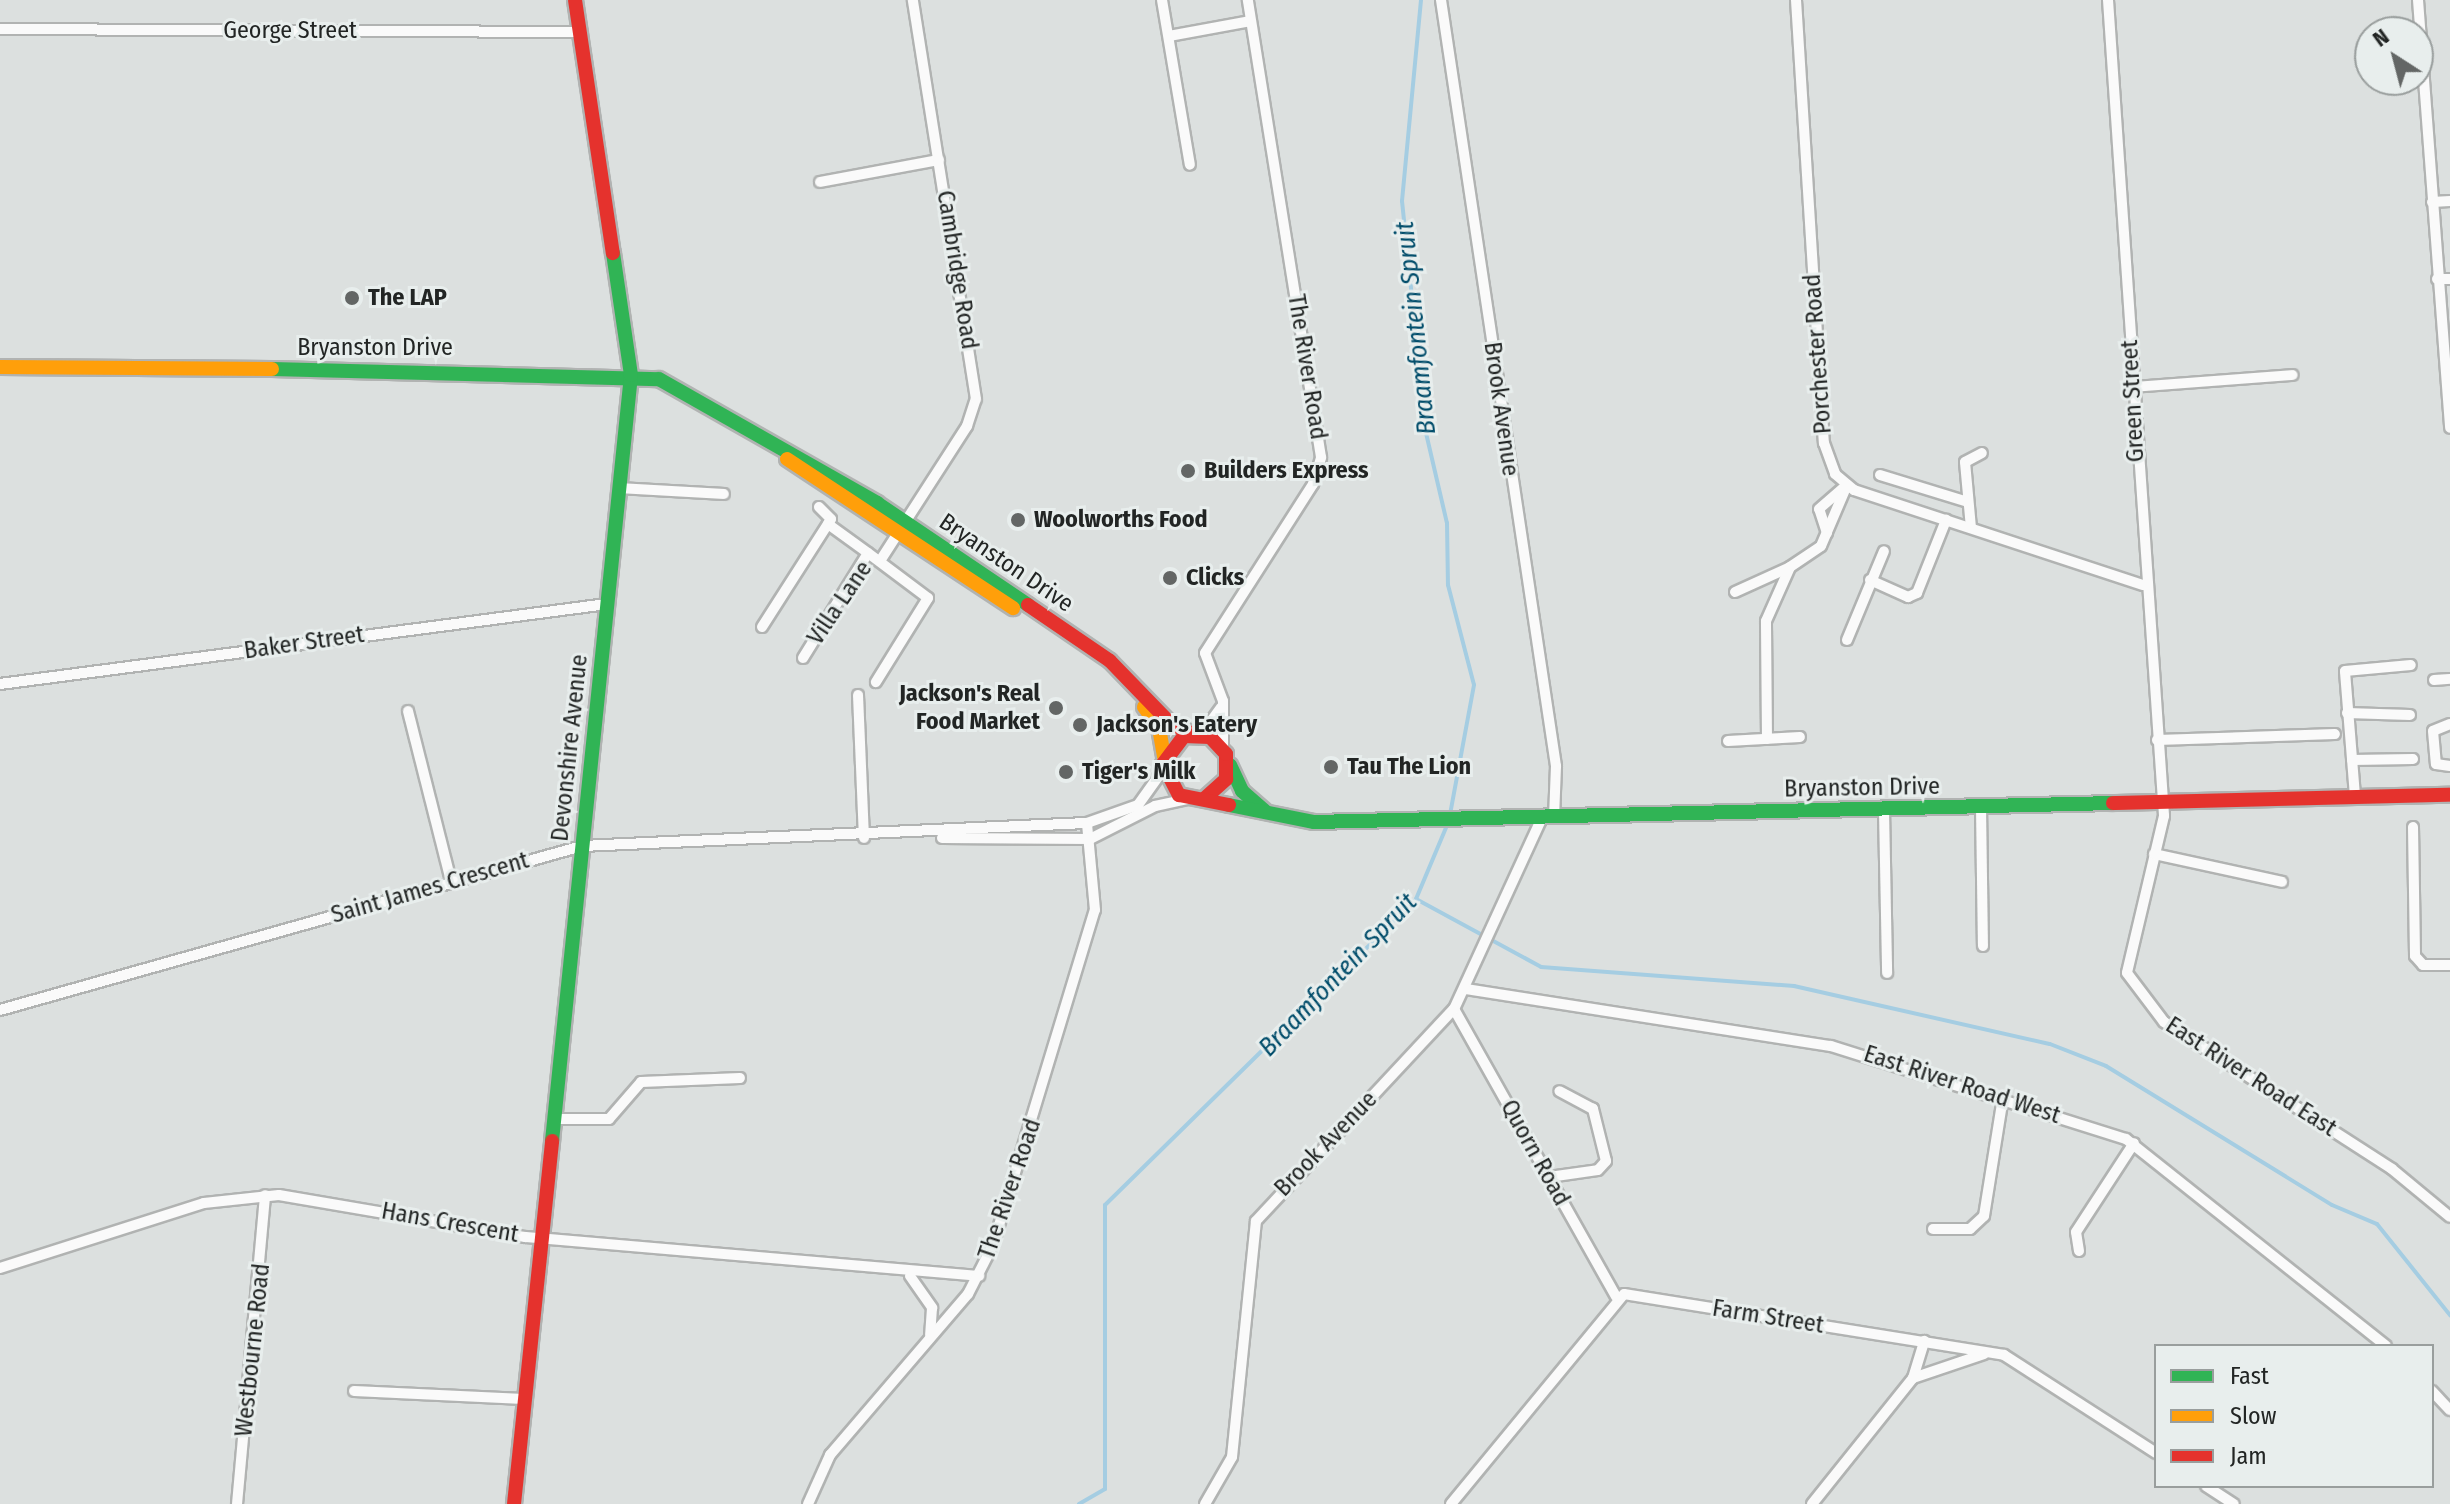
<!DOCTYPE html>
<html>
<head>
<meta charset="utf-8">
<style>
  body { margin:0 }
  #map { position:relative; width:2450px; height:1504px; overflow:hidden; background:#dce0df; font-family:"Fira Sans Condensed",sans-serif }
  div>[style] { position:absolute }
  .stream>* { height:4px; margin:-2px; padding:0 2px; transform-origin:2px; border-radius:2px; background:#a5cde2 }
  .roads { filter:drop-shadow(2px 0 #b1b3b2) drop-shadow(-2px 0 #b1b3b2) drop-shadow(0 2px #b1b3b2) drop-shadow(0 -2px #b1b3b2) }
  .street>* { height:10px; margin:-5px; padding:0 5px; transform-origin:5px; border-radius:5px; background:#fafafa }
  .fast>* { height:14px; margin:-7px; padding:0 7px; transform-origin:7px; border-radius:7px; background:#30b455 }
  .slow>* { height:14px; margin:-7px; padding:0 7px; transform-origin:7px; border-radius:7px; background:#ff9f0a }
  .jam>* { height:14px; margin:-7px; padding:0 7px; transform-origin:7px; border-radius:7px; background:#e5322d }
  .dots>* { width:22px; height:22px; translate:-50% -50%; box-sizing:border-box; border:4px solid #e8eeed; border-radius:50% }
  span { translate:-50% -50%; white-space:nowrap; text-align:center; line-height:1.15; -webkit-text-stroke:6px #e8eeed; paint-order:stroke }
  .street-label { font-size:24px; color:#222524 }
  .poi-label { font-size:24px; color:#222524; font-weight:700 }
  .left { translate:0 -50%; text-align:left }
  .right { translate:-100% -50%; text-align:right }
  .water-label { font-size:26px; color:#004c6a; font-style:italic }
  .legend { position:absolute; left:2154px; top:1344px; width:280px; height:144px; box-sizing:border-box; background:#e8eeed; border:2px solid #999e9d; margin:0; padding:10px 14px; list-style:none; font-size:24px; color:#222524 }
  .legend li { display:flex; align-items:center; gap:16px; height:40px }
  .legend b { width:40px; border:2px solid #999e9d }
  .north { position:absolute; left:2354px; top:16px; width:80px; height:80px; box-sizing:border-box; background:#e8eeed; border:2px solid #999e9d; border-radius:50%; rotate:324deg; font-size:22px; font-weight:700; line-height:32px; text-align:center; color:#222524 }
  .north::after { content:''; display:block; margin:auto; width:28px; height:36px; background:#636665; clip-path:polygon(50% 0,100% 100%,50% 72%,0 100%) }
</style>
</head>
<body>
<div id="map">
  <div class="stream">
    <div style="left:1421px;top:0;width:202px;rotate:95.4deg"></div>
    <div style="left:1402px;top:201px;width:233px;rotate:84.1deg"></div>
    <div style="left:1426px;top:433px;width:92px;rotate:76.9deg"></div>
    <div style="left:1447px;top:523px;width:62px;rotate:89.1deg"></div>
    <div style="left:1448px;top:585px;width:103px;rotate:75.4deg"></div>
    <div style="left:1474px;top:685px;width:132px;rotate:100.5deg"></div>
    <div style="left:1416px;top:899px;width:142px;rotate:28.5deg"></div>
    <div style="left:1541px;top:967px;width:254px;rotate:4.3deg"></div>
    <div style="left:1794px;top:986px;width:262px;rotate:12.8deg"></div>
    <div style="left:2050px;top:1044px;width:60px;rotate:21.4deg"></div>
    <div style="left:2106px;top:1066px;width:265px;rotate:31.6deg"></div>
    <div style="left:2332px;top:1205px;width:49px;rotate:22.9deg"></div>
    <div style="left:2377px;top:1224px;width:117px;rotate:51.3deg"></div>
    <div style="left:1079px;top:1504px;width:30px;rotate:-30deg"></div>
    <div style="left:1105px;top:1489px;width:284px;rotate:-90deg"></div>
    <div style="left:1105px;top:1205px;width:436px;rotate:-44.5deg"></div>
    <div style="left:1416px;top:899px;width:82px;rotate:-67.2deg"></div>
  </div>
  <div class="roads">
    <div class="street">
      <div style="left:1162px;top:0;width:167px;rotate:80.4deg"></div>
      <div style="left:1441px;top:0;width:775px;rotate:81.46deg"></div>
      <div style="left:1556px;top:766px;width:51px;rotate:92.2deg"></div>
      <div style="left:1796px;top:0;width:444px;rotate:86.4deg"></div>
      <div style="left:1824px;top:443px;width:33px;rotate:70deg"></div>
      <div style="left:1835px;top:474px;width:25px;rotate:40deg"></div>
      <div style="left:1854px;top:490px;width:304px;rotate:18.2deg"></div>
      <div style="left:2108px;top:0;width:818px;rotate:86.07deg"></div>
      <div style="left:2164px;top:816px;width:161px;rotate:103.3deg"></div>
      <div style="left:2127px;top:973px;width:61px;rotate:52.9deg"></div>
      <div style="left:2164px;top:1022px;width:271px;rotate:32.8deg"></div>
      <div style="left:2392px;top:1169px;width:75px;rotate:39.6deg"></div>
      <div style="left:2418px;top:0;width:429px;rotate:85.7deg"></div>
      <div style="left:0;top:29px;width:580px;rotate:0.3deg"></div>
      <div style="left:1169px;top:36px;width:83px;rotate:-10.4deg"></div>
      <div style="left:820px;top:182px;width:121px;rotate:-10.5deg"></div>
      <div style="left:2432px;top:202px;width:18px;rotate:-3deg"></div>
      <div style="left:2437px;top:279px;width:13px"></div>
      <div style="left:2133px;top:387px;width:160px;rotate:-4.3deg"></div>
      <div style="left:1880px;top:475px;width:92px;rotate:17.1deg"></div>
      <div style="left:619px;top:488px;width:105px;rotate:3.3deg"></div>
      <div style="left:828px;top:524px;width:49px;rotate:35.9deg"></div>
      <div style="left:1971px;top:528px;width:66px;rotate:-95.2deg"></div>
      <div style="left:1965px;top:462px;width:19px;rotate:-28deg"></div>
      <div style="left:1827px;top:533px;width:25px;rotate:-108deg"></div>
      <div style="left:1819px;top:509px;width:37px;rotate:-41deg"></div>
      <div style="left:880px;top:561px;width:161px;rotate:-57.2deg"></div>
      <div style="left:967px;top:426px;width:28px;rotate:-72deg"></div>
      <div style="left:976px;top:399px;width:404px;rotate:-99deg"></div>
      <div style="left:1870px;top:580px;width:42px;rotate:24.1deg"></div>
      <div style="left:1908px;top:597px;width:10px;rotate:-24deg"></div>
      <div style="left:1917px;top:593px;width:79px;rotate:-68.3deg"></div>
      <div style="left:1735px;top:592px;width:60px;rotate:-24.4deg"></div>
      <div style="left:762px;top:627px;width:128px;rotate:-57.4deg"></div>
      <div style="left:831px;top:519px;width:17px;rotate:-135deg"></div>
      <div style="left:1847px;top:640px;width:96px;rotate:-67.4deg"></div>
      <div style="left:803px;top:658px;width:123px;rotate:-58.2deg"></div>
      <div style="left:868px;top:553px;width:75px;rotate:36.9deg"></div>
      <div style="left:928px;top:598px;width:99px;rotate:121.8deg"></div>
      <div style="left:2434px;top:680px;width:16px;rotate:-4deg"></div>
      <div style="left:0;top:684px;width:612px;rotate:-7.51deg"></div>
      <div style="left:858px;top:695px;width:143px;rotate:87.6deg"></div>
      <div style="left:408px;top:711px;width:175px;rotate:75.8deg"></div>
      <div style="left:2347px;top:713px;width:63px;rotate:1.8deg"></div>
      <div style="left:2450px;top:724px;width:18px;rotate:158deg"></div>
      <div style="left:2433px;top:731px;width:33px;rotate:85deg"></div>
      <div style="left:2436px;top:764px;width:14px;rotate:8deg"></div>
      <div style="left:1201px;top:735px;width:34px;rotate:-54deg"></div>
      <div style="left:1767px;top:739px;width:118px;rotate:-90.5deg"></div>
      <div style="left:1766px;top:621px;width:59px;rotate:-66deg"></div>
      <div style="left:1790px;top:567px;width:37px;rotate:-34deg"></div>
      <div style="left:1821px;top:546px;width:66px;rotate:-66.9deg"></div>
      <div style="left:2157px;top:740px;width:178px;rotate:-1.9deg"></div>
      <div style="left:1728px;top:741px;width:72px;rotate:-3.2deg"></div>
      <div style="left:1223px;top:748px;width:47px;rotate:-90deg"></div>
      <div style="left:1223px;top:701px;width:51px;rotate:-110.6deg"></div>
      <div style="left:1205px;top:653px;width:201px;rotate:-57.4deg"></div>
      <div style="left:1313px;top:484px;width:28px;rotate:-73deg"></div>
      <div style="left:1321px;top:457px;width:463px;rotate:-99.1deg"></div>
      <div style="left:2352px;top:760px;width:61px;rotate:-0.9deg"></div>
      <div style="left:2355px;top:796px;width:125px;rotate:-94.6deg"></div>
      <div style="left:2345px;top:671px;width:66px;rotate:-5.2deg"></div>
      <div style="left:1981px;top:807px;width:139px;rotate:89.2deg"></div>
      <div style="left:1884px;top:810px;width:163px;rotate:88.9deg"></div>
      <div style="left:2413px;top:827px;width:129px;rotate:89.1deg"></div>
      <div style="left:2415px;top:956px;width:12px;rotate:48deg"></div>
      <div style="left:2423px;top:965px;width:27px"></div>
      <div style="left:942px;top:838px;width:148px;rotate:0.4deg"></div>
      <div style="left:1090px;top:839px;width:73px;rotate:-26.9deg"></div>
      <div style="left:1155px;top:806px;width:34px;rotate:-12deg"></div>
      <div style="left:2154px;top:854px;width:131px;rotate:12.3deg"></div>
      <div style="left:1466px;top:989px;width:369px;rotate:8.9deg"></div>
      <div style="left:1831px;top:1046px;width:309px;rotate:17.5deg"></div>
      <div style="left:2126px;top:1139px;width:332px;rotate:38.5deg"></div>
      <div style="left:1454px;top:1009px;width:330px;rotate:60.6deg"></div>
      <div style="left:0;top:1010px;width:605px;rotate:-15.74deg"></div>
      <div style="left:582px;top:846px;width:506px;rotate:-2.61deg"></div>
      <div style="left:1087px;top:823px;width:54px;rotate:-19.4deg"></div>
      <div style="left:1138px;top:805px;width:43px;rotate:-54.5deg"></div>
      <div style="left:553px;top:1119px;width:56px"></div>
      <div style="left:609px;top:1119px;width:49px;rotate:-49.1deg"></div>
      <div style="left:641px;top:1082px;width:99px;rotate:-2.3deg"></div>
      <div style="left:1549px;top:1177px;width:49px;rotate:-8.1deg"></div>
      <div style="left:1598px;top:1170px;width:12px;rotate:-48deg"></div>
      <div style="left:1606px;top:1161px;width:54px;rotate:-104deg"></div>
      <div style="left:1593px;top:1109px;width:38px;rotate:-152deg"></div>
      <div style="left:1933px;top:1229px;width:37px"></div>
      <div style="left:1970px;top:1229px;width:19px;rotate:-43deg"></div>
      <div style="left:1984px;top:1216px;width:120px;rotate:-80.9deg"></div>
      <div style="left:2079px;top:1251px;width:19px;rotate:-99deg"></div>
      <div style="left:2076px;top:1232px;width:106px;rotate:-56.9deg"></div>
      <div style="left:0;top:1268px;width:214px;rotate:-17.7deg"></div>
      <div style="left:204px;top:1203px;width:75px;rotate:-6.1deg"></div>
      <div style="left:279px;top:1195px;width:250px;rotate:9.7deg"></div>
      <div style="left:525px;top:1237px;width:456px;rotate:4.9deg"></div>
      <div style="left:910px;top:1276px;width:39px;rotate:55deg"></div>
      <div style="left:932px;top:1308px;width:27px;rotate:94deg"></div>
      <div style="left:1913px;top:1378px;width:75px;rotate:-18.7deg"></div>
      <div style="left:354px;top:1391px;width:170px;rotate:2.7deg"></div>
      <div style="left:2432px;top:1391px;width:26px;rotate:47deg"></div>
      <div style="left:2206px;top:1486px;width:33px;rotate:33deg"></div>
      <div style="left:237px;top:1504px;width:310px;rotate:-84.8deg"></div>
      <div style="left:808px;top:1504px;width:54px;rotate:-65.8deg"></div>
      <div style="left:830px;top:1455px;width:212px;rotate:-49.4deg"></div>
      <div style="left:968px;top:1294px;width:55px;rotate:-63deg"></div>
      <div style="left:993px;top:1245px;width:350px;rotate:-73.1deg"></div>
      <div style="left:1095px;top:910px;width:87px;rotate:-95.3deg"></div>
      <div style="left:1205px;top:1504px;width:54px;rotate:-60.1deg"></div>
      <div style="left:1232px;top:1457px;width:237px;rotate:-84.2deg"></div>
      <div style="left:1256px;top:1221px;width:290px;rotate:-47deg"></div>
      <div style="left:1454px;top:1009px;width:210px;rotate:-65.3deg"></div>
      <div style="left:1451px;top:1504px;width:272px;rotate:-50.5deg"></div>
      <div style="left:1624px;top:1294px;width:385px;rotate:9.1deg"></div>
      <div style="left:2004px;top:1355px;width:181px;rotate:32.8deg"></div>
      <div style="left:1812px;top:1504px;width:161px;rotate:-51.3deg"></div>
      <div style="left:1913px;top:1378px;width:39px;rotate:-73deg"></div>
    </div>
    <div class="fast">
      <div style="left:272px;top:369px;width:387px;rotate:1.5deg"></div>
      <div style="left:659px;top:379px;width:251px;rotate:29.6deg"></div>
      <div style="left:877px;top:503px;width:182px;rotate:34deg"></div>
      <div style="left:1230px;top:765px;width:29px;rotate:65deg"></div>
      <div style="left:1242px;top:791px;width:30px;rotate:41deg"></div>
      <div style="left:1229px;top:805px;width:87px;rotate:11.3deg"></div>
      <div style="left:1314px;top:822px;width:799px;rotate:-1.36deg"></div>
      <div style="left:552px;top:1141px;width:770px;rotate:-84.11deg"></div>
      <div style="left:631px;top:375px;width:123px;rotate:-98.4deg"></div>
    </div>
    <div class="slow">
      <div style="left:0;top:367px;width:272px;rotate:0.4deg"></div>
      <div style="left:787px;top:459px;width:271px;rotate:33.4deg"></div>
      <div style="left:1144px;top:707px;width:26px;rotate:54deg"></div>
      <div style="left:1159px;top:728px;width:29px;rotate:80deg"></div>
    </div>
    <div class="jam">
      <div style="left:575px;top:0;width:256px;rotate:81.5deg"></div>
      <div style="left:1028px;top:605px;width:99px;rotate:34.3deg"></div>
      <div style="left:1110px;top:661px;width:86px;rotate:45.9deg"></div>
      <div style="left:1170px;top:723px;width:25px;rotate:26deg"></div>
      <div style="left:1204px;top:799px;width:30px;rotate:-42deg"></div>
      <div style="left:1226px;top:779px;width:25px;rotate:-90deg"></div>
      <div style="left:1226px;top:754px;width:23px;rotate:-133deg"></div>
      <div style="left:1210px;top:737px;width:26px;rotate:-178deg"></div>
      <div style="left:1184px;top:736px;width:35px;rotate:127deg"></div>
      <div style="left:1163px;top:764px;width:35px;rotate:63deg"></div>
      <div style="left:1179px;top:795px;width:51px;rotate:11.3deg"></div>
      <div style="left:2113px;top:803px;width:337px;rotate:-1.4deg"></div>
      <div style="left:514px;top:1504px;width:365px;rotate:-84deg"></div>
    </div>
  </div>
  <div class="dots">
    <div style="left:352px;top:298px;background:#636665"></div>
    <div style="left:1188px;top:471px;background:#636665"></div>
    <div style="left:1018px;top:520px;background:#636665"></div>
    <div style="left:1170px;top:578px;background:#636665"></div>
    <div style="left:1056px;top:708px;background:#636665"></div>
    <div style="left:1080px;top:725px;background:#636665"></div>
    <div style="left:1331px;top:767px;background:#636665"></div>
    <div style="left:1066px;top:772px;background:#636665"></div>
  </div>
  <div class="street-label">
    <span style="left:290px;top:31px">George Street</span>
    <span style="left:957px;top:270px;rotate:81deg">Cambridge Road</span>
    <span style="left:375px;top:348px">Bryanston Drive</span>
    <span style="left:1818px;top:354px;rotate:-94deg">Porchester Road</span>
    <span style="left:1307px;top:367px;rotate:81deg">The River Road</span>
    <span style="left:2133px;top:401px;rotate:-93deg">Green Street</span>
    <span style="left:1501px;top:409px;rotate:82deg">Brook Avenue</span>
    <span style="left:1006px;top:563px;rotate:34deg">Bryanston Drive</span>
    <span style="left:840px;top:603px;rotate:-56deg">Villa Lane</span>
    <span style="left:304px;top:643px;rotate:-8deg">Baker Street</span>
    <span style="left:570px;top:748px;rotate:-84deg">Devonshire Avenue</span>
    <span style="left:1862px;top:788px;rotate:-1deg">Bryanston Drive</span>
    <span style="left:430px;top:888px;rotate:-16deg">Saint James Crescent</span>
    <span style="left:2251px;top:1077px;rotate:33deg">East River Road East</span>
    <span style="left:1962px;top:1085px;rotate:18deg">East River Road West</span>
    <span style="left:1326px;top:1144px;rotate:-46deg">Brook Avenue</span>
    <span style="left:1535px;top:1153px;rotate:61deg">Quorn Road</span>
    <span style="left:1010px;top:1189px;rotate:-71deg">The River Road</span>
    <span style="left:450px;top:1223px;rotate:10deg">Hans Crescent</span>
    <span style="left:1768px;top:1317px;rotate:9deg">Farm Street</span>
    <span style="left:253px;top:1350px;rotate:-84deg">Westbourne Road</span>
  </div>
  <div class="poi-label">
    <span class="left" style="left:368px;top:298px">The LAP</span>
    <span class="left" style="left:1204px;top:471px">Builders Express</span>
    <span class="left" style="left:1034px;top:520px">Woolworths Food</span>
    <span class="left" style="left:1186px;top:578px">Clicks</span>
    <span class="right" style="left:1040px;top:708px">Jackson's Real<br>Food Market</span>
    <span class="left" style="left:1096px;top:725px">Jackson's Eatery</span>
    <span class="left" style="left:1347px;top:767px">Tau The Lion</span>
    <span class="left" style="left:1082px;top:772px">Tiger's Milk</span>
  </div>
  <div class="water-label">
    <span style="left:1416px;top:328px;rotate:-96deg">Braamfontein Spruit</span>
    <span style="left:1338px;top:975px;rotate:-46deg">Braamfontein Spruit</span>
  </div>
  <ul class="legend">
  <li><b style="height:10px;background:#30b455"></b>Fast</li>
  <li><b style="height:10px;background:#ff9f0a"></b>Slow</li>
  <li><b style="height:10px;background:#e5322d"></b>Jam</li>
  </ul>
  <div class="north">N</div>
</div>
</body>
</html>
